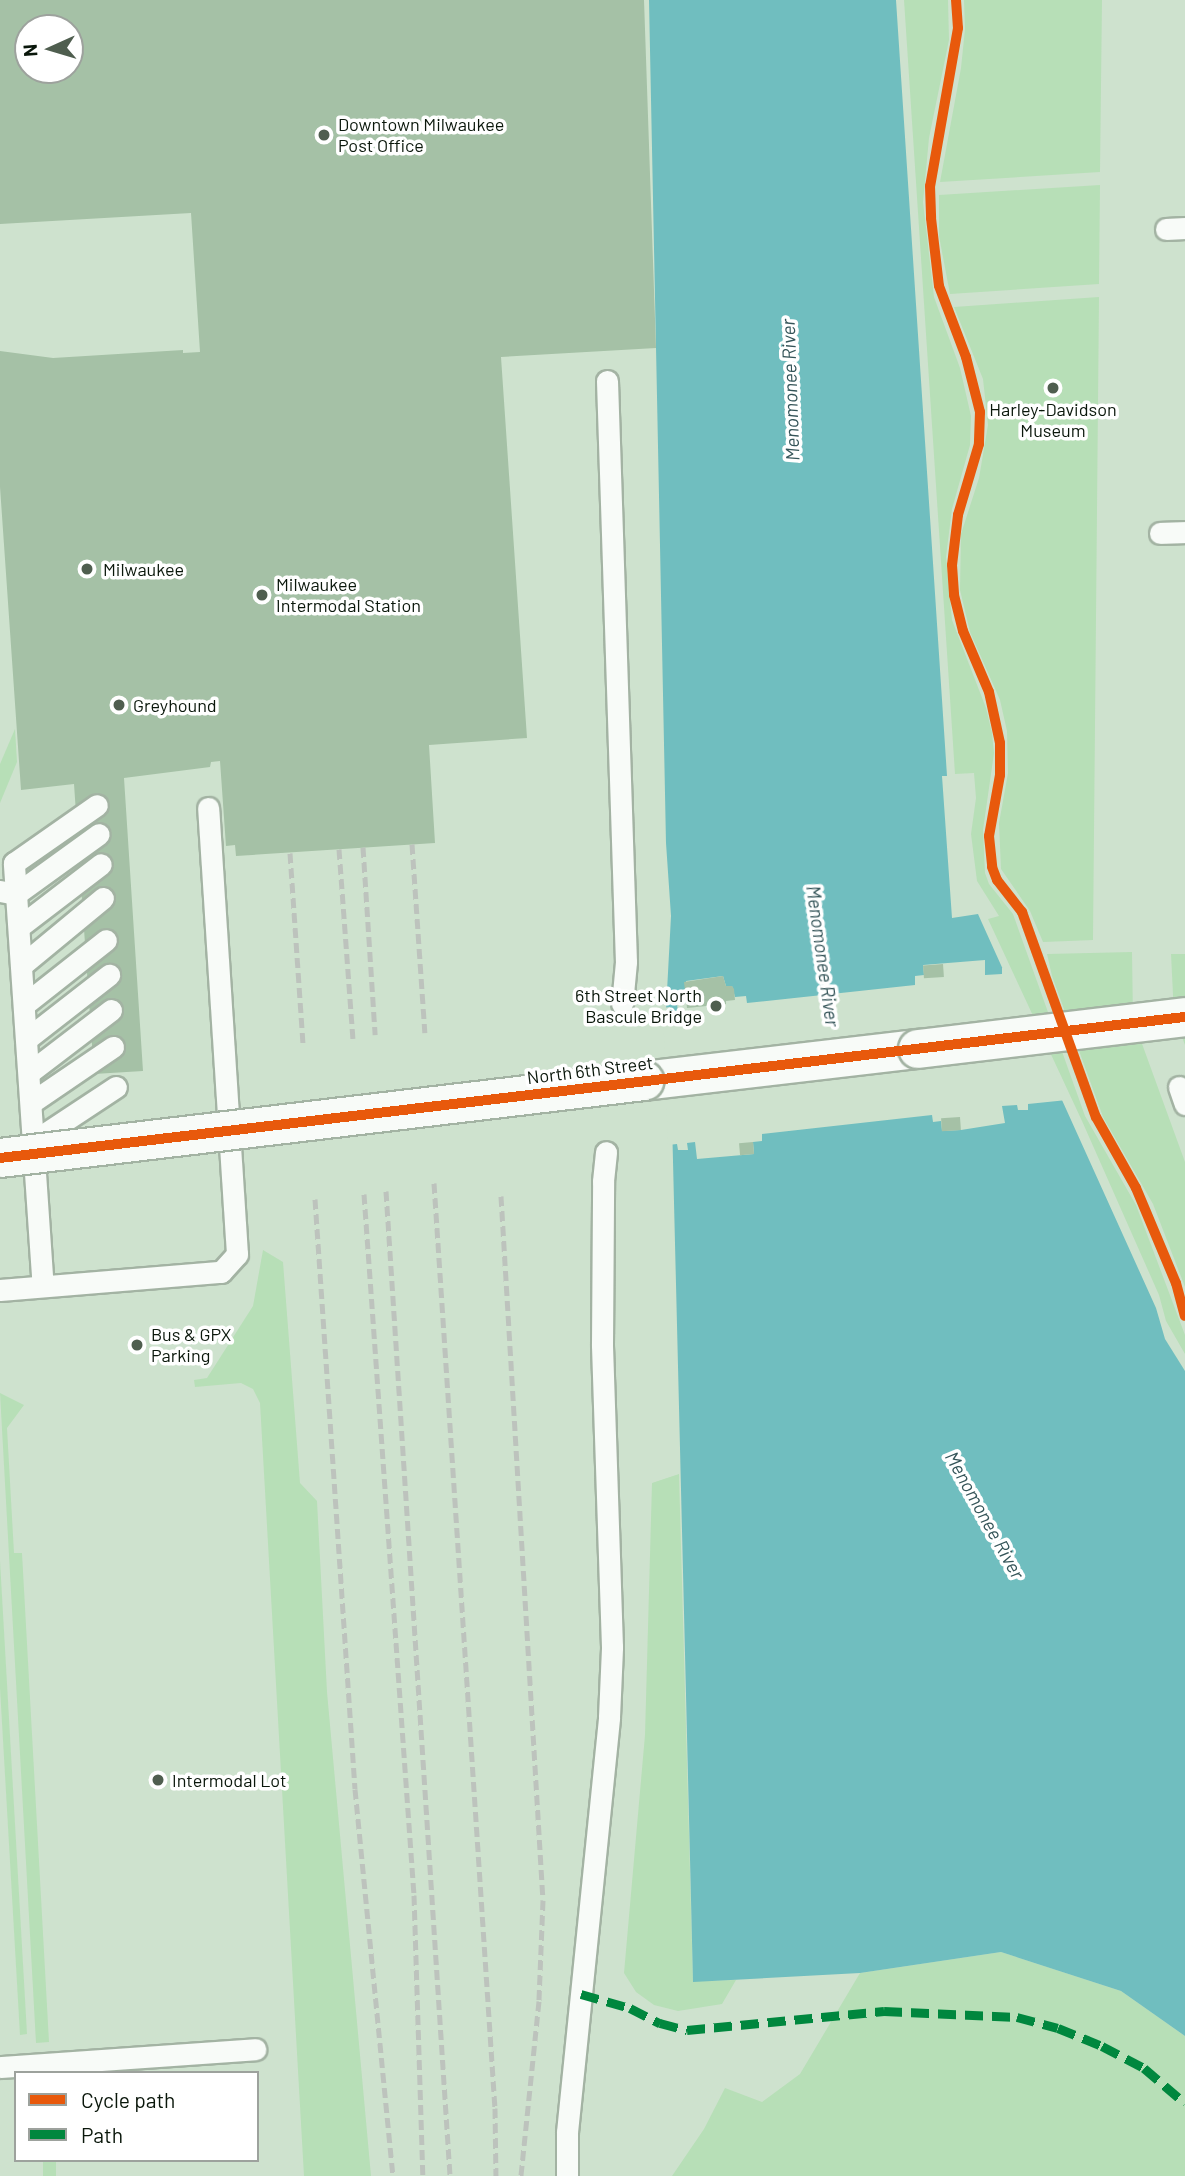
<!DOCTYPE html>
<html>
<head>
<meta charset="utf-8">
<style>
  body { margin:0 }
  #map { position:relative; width:1185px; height:2176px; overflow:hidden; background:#cee2ce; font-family:Barlow,sans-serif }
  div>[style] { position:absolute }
  .green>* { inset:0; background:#b7dfb7; transform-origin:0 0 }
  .water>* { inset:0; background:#70bebf }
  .pier>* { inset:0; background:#cee2ce }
  .building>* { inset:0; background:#a5c1a6; transform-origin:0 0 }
  .roads { filter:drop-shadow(2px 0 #a3b3a3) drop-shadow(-2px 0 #a3b3a3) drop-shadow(0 2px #a3b3a3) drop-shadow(0 -2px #a3b3a3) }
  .service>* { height:21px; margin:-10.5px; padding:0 10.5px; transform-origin:10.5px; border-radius:10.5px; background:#f8fbf8 }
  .primary>* { height:38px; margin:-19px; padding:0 19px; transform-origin:19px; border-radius:19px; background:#f8fbf8 }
  .rail>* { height:5px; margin-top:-2.5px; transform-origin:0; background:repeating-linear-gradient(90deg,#bdc3bd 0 10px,transparent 0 15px) }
  .bridges { filter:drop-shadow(2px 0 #a3b3a3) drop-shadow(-2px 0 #a3b3a3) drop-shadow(0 2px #a3b3a3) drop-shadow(0 -2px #a3b3a3) }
  .primary-bridge>* { height:38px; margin:-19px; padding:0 19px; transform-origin:19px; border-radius:19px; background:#f8fbf8 }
  .quiet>* { height:9px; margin-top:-4.5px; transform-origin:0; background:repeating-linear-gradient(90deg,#00873e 0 18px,transparent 0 27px) }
  .cycleway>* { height:10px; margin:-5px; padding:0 5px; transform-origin:5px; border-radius:5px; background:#e8590c }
  .dots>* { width:19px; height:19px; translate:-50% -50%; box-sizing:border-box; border:4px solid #fff; border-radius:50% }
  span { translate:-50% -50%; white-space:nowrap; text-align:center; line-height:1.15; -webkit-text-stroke:7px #fff; paint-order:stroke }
  .poi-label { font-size:18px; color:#0a170b }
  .left { translate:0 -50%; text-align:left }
  .right { translate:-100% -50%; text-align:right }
  .street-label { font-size:18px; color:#0a170b }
  .water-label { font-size:19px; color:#345458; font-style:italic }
  .legend { position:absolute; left:14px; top:2071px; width:245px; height:91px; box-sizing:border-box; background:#fff; border:2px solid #9da29d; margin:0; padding:9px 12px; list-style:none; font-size:21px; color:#0a170b }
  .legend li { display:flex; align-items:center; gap:14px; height:35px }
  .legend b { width:35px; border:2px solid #9da29d }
  .north { position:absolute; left:14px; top:14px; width:70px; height:70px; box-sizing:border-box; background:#fff; border:2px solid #9da29d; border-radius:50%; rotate:266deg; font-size:19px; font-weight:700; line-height:28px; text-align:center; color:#0a170b }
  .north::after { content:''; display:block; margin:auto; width:24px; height:32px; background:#4f5e4f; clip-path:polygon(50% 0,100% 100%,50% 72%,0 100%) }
</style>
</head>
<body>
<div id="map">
  <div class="green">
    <div style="clip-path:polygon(904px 0,948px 0,949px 40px,929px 138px,923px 202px,934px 297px,960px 368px,971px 416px,970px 445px,952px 509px,946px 557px,952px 620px,986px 708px,992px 733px,994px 753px,983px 830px,985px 873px,989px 884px,1013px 914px,1085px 1116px,1136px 1205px,1185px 1335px,1185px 1354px,1166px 1321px,1159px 1295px,1082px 1121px,988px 919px,999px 916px,977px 881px,971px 834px,976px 798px,974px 773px,955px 774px)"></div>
    <div style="clip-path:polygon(964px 0,1102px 0,1100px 172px,940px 182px,961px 68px,965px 29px)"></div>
    <div style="clip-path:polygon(1100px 185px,1099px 284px,950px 294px,939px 236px,939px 195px)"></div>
    <div style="clip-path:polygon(1099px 297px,1093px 940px,1043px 942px,1030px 911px,1001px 869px,999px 823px,1008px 773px,1007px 731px,1000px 700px,970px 632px,960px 590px,961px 534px,979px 478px,988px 425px,983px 379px,954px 307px)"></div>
    <div style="clip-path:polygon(15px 729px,17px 762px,0 803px,0 764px)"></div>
    <div style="clip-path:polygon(1132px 952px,1133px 1019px,1185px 1162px,1185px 1287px,1153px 1204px,1103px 1117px,1052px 976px,1047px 954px)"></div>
    <div style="clip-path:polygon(1171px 954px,1185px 954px,1185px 1045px,1174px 1015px)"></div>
    <div style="clip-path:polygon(263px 1250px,283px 1262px,300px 1483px,317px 1501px,327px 1692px,371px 2176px,304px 2176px,260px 1403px,253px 1389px,241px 1383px,195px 1387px,194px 1380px,207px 1378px,253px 1306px)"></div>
    <div style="clip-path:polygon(0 1393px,24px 1405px,7px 1428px,14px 1553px,22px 1553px,49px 2042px,36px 2043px)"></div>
    <div style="clip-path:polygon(679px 1474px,693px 1981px,736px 1980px,722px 2004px,678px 2011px,654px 2005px,636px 1992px,624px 1973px,645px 1735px,652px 1483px)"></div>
    <div style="clip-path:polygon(0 1561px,27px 2034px,20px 2035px,0 1688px)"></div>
    <div style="clip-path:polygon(1001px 1952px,1121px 1991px,1185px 2036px,1185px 2176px,672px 2176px,704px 2129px,725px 2088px,762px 2102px,800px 2074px,860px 1973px)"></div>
    <div style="left:43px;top:2160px;width:13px;height:16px"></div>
  </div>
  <div class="water">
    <div style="clip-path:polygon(649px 0,896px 0,947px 776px,942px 776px,952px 918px,978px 914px,982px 923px,1156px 1308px,1165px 1339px,1185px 1371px,1185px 2036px,1121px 1991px,1001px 1952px,860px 1973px,693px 1982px,671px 1079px,666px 1010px,671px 916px,666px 843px)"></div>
  </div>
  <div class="pier">
    <div style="clip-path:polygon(985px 960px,985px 975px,1002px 974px,1002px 968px,1007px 968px,1067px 1100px,1028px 1104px,1028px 1110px,1018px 1110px,1017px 1105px,1002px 1106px,1005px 1123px,961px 1130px,942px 1131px,941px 1121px,933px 1122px,932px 1115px,762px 1134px,762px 1141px,753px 1142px,754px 1154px,697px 1159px,695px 1142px,687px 1143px,688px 1150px,678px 1150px,677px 1144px,668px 1145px,663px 1008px,670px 1007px,671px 1013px,678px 1012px,677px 1004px,686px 1003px,686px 981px,723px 976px,726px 986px,732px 986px,735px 997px,746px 996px,747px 1003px,915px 985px,915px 976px,924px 975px,923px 965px)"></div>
  </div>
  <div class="building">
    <div style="clip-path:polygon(evenodd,0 0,644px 0,656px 348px,501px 357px,527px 738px,429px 745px,435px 843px,236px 856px,235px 845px,226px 846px,220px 761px,211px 762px,210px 767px,124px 778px,143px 1071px,94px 1074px,74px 784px,21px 790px,0 487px,0 351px,53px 358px,183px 350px,183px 353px,200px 352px,191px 213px,0 224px,0 0,28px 28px,70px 28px,70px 70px,28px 70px,28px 28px)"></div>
    <div style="left:943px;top:964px;width:13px;height:20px;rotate:86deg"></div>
    <div style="clip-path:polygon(723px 976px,726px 986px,732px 986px,734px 989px,735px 1000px,726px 1001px,726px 1004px,687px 1008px,684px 982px)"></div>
    <div style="left:960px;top:1117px;width:13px;height:19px;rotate:86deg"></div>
    <div style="left:753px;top:1142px;width:12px;height:14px;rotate:85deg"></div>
  </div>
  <div class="roads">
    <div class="service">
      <div style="left:1166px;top:229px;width:19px;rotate:-3deg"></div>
      <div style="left:607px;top:381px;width:581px;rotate:88.13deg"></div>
      <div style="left:626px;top:962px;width:42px;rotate:95.4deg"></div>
      <div style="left:1160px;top:533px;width:25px;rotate:-2deg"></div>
      <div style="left:0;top:891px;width:16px;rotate:11deg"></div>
      <div style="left:16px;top:894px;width:393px;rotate:86.1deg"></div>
      <div style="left:16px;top:894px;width:31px;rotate:-94deg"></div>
      <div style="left:14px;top:863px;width:101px;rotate:-34.9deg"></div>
      <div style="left:16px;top:894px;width:102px;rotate:-35.9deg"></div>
      <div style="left:19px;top:927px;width:103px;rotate:-37.5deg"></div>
      <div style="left:22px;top:965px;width:105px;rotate:-39.6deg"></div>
      <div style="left:25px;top:1004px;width:103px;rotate:-38.3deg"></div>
      <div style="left:28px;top:1038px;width:103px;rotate:-37.9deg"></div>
      <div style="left:30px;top:1072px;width:102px;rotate:-37.4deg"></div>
      <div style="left:1179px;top:1087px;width:18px;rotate:71deg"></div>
      <div style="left:32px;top:1102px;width:98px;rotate:-34.2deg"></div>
      <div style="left:34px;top:1141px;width:98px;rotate:-33.4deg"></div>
      <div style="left:0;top:1290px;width:222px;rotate:-4.7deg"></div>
      <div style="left:221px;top:1272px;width:24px;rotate:-48deg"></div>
      <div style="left:237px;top:1254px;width:447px;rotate:-93.7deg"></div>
      <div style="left:0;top:2067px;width:256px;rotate:-4deg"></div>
      <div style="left:567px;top:2176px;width:44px;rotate:-90deg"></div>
      <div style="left:567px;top:2132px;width:417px;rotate:-84.2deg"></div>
      <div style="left:609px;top:1717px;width:70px;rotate:-87.5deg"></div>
      <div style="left:612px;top:1647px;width:303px;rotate:-91.9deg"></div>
      <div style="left:602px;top:1344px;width:163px;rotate:-89.6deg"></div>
      <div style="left:603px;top:1181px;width:29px;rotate:-84deg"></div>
    </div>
    <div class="primary">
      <div style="left:644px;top:1081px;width:276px;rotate:-6.7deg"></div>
    </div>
  </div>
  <div class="rail">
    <div style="left:412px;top:844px;width:189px;rotate:86.1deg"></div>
    <div style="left:363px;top:847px;width:188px;rotate:86.3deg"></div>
    <div style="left:339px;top:849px;width:190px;rotate:85.8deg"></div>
    <div style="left:290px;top:853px;width:191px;rotate:86.1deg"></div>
    <div style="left:434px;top:1183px;width:927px;rotate:86.23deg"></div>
    <div style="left:495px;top:2108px;width:68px;rotate:89.2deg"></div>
    <div style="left:386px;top:1191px;width:987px;rotate:86.28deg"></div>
    <div style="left:364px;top:1194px;width:703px;rotate:85.92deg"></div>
    <div style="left:414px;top:1895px;width:281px;rotate:88.2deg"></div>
    <div style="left:501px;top:1196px;width:705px;rotate:86.59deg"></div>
    <div style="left:543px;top:1900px;width:101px;rotate:92.3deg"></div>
    <div style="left:539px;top:2001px;width:176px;rotate:95.9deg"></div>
    <div style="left:315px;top:1199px;width:591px;rotate:86.12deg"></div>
    <div style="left:355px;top:1789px;width:389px;rotate:84.4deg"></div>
  </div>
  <div class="bridges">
    <div class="primary-bridge">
      <div style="left:918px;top:1049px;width:269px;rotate:-6.8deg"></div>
      <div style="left:0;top:1158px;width:649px;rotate:-6.82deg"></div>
    </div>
  </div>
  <div class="quiet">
    <div style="left:581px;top:1994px;width:51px;rotate:15.9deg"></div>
    <div style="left:630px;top:2008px;width:34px;rotate:27deg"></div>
    <div style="left:660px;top:2023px;width:28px;rotate:15deg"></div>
    <div style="left:687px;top:2030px;width:198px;rotate:-5.5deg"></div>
    <div style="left:884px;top:2011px;width:133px;rotate:2.6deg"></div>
    <div style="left:1017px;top:2017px;width:42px;rotate:15deg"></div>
    <div style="left:1058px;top:2028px;width:48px;rotate:22.2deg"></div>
    <div style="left:1102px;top:2046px;width:47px;rotate:27.6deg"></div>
    <div style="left:1144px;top:2068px;width:54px;rotate:40.5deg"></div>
  </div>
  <div class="cycleway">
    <div style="left:956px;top:0;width:28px;rotate:86deg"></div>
    <div style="left:958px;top:28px;width:160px;rotate:100deg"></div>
    <div style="left:930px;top:186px;width:32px;rotate:88deg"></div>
    <div style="left:931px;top:218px;width:68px;rotate:83.3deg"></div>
    <div style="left:939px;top:286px;width:76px;rotate:69.2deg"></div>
    <div style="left:966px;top:357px;width:57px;rotate:75.7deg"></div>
    <div style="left:980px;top:412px;width:32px;rotate:92deg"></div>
    <div style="left:979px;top:444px;width:74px;rotate:106.5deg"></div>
    <div style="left:958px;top:515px;width:50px;rotate:96.8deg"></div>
    <div style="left:952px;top:565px;width:30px;rotate:86deg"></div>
    <div style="left:954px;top:595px;width:37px;rotate:76deg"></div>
    <div style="left:963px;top:631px;width:66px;rotate:66.9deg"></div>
    <div style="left:989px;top:692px;width:52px;rotate:77.8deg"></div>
    <div style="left:1000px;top:743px;width:32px;rotate:90deg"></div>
    <div style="left:1000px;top:775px;width:62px;rotate:100.2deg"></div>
    <div style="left:989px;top:836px;width:31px;rotate:84deg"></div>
    <div style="left:992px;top:867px;width:14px;rotate:69deg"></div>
    <div style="left:997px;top:880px;width:41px;rotate:52deg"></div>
    <div style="left:1022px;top:912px;width:218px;rotate:70.2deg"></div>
    <div style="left:1096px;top:1117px;width:81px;rotate:60.6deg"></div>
    <div style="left:1136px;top:1188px;width:103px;rotate:67.2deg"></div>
    <div style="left:1176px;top:1283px;width:34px;rotate:75deg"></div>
    <div style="left:0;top:1158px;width:1193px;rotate:-6.79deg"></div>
  </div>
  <div class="dots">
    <div style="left:324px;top:135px;background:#4f5e4f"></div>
    <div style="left:1053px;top:388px;background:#4f5e4f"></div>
    <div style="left:87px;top:569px;background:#4f5e4f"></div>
    <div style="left:262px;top:595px;background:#4f5e4f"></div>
    <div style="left:119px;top:705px;background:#4f5e4f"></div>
    <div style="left:716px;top:1006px;background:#4f5e4f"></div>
    <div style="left:137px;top:1345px;background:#4f5e4f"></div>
    <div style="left:158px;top:1780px;background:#4f5e4f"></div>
  </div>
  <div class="poi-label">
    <span class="left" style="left:338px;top:135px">Downtown Milwaukee<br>Post Office</span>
    <span style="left:1053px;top:420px">Harley-Davidson<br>Museum</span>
    <span class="left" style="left:103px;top:569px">Milwaukee</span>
    <span class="left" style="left:276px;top:595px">Milwaukee<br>Intermodal Station</span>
    <span class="left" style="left:133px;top:705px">Greyhound</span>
    <span class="right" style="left:702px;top:1006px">6th Street North<br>Bascule Bridge</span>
    <span class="left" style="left:151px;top:1345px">Bus &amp; GPX<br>Parking</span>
    <span class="left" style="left:172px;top:1780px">Intermodal Lot</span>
  </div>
  <div class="street-label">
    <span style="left:590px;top:1070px;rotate:-7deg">North 6th Street</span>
  </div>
  <div class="water-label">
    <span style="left:790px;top:390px;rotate:-92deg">Menomonee River</span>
    <span style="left:823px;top:956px;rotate:82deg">Menomonee River</span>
    <span style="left:985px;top:1515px;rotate:61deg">Menomonee River</span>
  </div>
  <ul class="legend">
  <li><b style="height:9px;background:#e8590c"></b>Cycle path</li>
  <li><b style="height:9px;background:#00873e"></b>Path</li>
  </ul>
  <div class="north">N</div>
</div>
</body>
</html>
